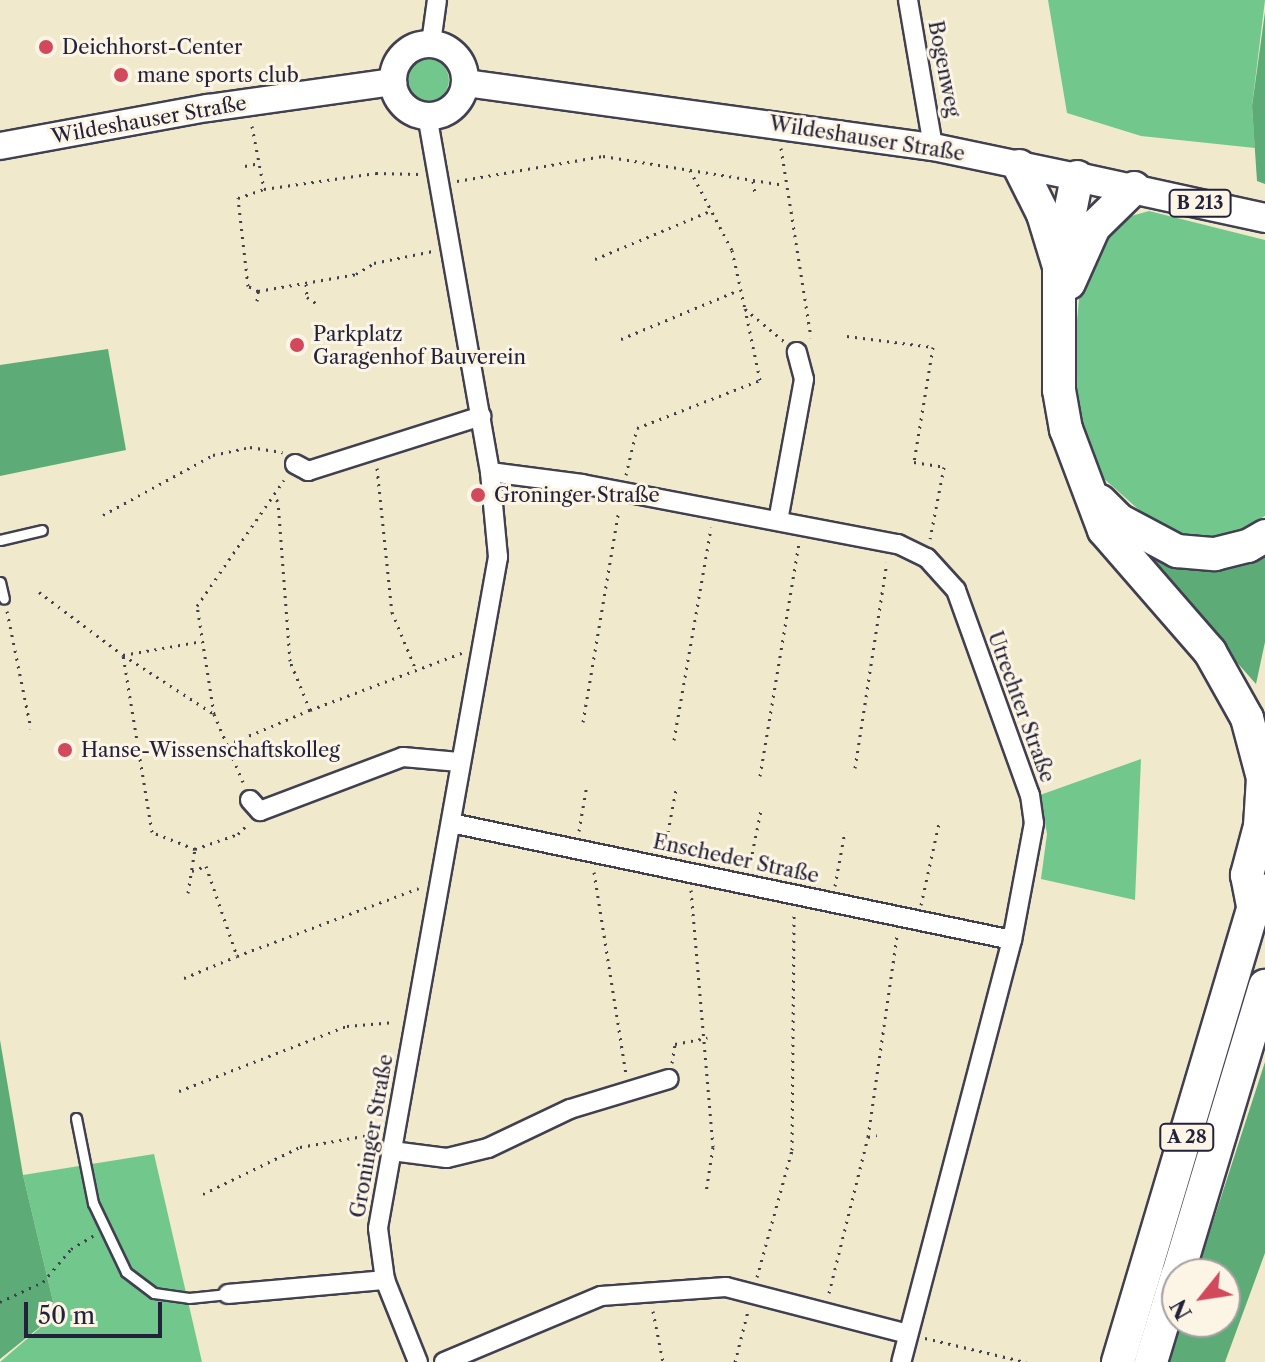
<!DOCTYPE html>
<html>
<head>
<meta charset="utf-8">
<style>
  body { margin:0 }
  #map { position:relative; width:1265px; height:1362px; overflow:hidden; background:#f0e9cc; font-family:"Libre Caslon Text",serif }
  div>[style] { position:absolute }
  .green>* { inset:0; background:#72c88c }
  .round { border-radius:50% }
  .forest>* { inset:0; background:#5dac78 }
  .path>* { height:3px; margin-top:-1.5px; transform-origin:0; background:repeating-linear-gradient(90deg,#414051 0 2px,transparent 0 8px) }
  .roads { filter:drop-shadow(2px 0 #414051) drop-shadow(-2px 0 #414051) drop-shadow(0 2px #414051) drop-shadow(0 -2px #414051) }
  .service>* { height:9px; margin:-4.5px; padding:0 4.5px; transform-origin:4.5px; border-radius:4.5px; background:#fff }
  .minor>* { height:18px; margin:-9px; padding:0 9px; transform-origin:9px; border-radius:9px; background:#fff }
  .secondary>* { height:26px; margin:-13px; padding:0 13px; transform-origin:13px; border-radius:13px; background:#fff }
  .secondary>.ring { margin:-13px; padding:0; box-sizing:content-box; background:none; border:26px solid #fff; border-radius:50% }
  .primary>* { height:28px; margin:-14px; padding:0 14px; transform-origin:14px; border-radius:14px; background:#fff }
  .motorway>* { height:32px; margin:-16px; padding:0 16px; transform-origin:16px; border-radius:16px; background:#fff }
  .dots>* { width:22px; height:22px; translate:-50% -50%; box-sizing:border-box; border:4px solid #fcf5e5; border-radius:50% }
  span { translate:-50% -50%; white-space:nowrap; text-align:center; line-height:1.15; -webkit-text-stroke:6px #fcf5e5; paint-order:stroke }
  .shield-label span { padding:2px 6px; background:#fcf5e5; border:2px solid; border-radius:6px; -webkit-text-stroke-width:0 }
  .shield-label { font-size:18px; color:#22223b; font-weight:700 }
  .poi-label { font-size:20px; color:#22223b }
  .left { translate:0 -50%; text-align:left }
  .street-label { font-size:20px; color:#22223b }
  .north { position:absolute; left:1161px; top:1258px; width:80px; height:80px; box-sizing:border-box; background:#fcf5e5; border:2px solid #a5a1a1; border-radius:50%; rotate:240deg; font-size:22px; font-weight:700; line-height:32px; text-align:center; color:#22223b }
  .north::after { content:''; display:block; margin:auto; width:28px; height:36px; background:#d1495b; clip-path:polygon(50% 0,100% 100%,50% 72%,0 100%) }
  .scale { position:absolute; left:24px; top:1302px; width:138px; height:36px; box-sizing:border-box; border:4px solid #22223b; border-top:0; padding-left:10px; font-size:24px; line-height:28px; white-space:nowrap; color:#22223b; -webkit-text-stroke:6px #fcf5e5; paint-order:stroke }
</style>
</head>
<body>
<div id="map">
  <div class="green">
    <div style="clip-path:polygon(1048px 0,1265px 0,1252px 106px,1255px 148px,1141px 136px,1067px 113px)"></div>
    <div class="round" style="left:407px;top:59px;width:42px;height:42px"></div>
    <div style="clip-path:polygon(1149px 211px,1265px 240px,1265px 516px,1225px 539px,1183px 536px,1147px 517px,1102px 477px,1084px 436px,1073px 364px,1079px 299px,1102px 243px,1128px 217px)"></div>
    <div style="clip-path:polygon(1141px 759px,1135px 900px,1041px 879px,1047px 834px,1040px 795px)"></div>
    <div style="clip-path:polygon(154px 1154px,202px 1362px,0 1362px,56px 1314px,23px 1175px)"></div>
  </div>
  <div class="forest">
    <div style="clip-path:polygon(1265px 12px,1265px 184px,1257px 181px,1252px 106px)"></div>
    <div style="clip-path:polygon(108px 349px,126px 450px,0 476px,0 365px)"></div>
    <div style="clip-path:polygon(1265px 548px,1265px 642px,1256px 684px,1148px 562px,1157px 554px)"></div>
    <div style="clip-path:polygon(0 1040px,23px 1175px,56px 1314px,0 1359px)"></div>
    <div style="clip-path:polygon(1265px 1062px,1265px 1253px,1225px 1362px,1168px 1362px,1181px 1322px,1225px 1322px,1225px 1274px,1196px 1274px)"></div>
  </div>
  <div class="path">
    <div style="left:252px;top:126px;width:64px;rotate:79.2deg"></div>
    <div style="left:264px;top:189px;width:113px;rotate:-8.1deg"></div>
    <div style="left:376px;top:173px;width:43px;rotate:1.3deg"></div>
    <div style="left:781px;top:148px;width:192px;rotate:81deg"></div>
    <div style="left:245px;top:166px;width:14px;rotate:-12deg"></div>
    <div style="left:690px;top:170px;width:90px;rotate:62.3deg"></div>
    <div style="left:732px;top:250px;width:60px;rotate:77.6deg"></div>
    <div style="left:745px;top:309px;width:52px;rotate:39.5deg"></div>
    <div style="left:457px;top:181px;width:148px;rotate:-9.7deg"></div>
    <div style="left:603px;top:156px;width:184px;rotate:9.1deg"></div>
    <div style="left:753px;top:181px;width:12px;rotate:81deg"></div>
    <div style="left:595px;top:259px;width:125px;rotate:-22.7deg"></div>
    <div style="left:306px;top:284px;width:13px;rotate:86deg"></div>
    <div style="left:307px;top:297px;width:11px;rotate:34deg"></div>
    <div style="left:258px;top:291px;width:99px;rotate:-9.8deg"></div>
    <div style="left:356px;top:274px;width:21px;rotate:-31deg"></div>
    <div style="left:374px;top:263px;width:60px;rotate:-11.5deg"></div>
    <div style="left:257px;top:301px;width:10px;rotate:-84deg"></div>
    <div style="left:258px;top:291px;width:11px;rotate:-153deg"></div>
    <div style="left:248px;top:286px;width:89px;rotate:-96.5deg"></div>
    <div style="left:238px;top:198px;width:28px;rotate:-19deg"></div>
    <div style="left:847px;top:336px;width:87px;rotate:7.3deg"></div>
    <div style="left:933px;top:347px;width:117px;rotate:99.4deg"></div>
    <div style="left:914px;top:462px;width:30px;rotate:9deg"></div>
    <div style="left:944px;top:467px;width:73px;rotate:101deg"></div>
    <div style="left:621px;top:339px;width:128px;rotate:-22.6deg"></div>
    <div style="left:377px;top:468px;width:145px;rotate:84.1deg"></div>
    <div style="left:392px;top:612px;width:63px;rotate:67.5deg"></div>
    <div style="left:626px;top:475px;width:48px;rotate:-76.8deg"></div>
    <div style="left:637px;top:428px;width:132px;rotate:-21.3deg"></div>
    <div style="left:760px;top:380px;width:73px;rotate:-101.9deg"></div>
    <div style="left:103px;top:515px;width:125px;rotate:-28.6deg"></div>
    <div style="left:213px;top:455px;width:38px;rotate:-12deg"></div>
    <div style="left:250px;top:447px;width:33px;rotate:9deg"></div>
    <div style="left:39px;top:592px;width:105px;rotate:36.9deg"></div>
    <div style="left:123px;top:655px;width:108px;rotate:33deg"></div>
    <div style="left:7px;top:611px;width:120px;rotate:78.5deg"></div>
    <div style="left:310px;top:710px;width:165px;rotate:-20.6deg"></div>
    <div style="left:583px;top:722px;width:215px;rotate:-80.4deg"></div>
    <div style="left:674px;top:740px;width:216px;rotate:-80.1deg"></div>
    <div style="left:227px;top:745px;width:90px;rotate:-22.9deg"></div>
    <div style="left:310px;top:710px;width:53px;rotate:-112.2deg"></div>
    <div style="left:290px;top:661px;width:160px;rotate:-94.3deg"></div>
    <div style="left:278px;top:501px;width:6px;rotate:-141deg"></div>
    <div style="left:855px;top:768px;width:208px;rotate:-81.2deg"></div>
    <div style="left:760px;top:776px;width:236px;rotate:-80.5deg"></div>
    <div style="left:243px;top:782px;width:74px;rotate:-113.1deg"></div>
    <div style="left:214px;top:714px;width:109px;rotate:-98.9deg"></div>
    <div style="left:197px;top:606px;width:153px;rotate:-55.4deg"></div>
    <div style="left:579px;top:831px;width:48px;rotate:-80.3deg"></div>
    <div style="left:665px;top:848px;width:60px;rotate:-79.4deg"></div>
    <div style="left:195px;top:849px;width:46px;rotate:-158.4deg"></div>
    <div style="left:152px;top:832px;width:179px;rotate:-99.3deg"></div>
    <div style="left:123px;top:655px;width:80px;rotate:-10deg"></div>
    <div style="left:749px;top:869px;width:60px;rotate:-78.5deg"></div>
    <div style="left:192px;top:871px;width:15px;rotate:-20deg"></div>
    <div style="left:206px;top:866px;width:95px;rotate:71deg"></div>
    <div style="left:237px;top:956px;width:194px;rotate:-20.5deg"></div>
    <div style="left:594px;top:872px;width:205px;rotate:81deg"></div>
    <div style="left:835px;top:886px;width:56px;rotate:-79.7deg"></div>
    <div style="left:691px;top:890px;width:258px;rotate:85.1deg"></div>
    <div style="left:713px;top:1147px;width:46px;rotate:98.8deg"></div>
    <div style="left:188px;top:893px;width:45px;rotate:-81deg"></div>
    <div style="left:195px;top:849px;width:46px;rotate:-19.2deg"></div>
    <div style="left:238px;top:834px;width:16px;rotate:-45deg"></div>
    <div style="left:921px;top:905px;width:84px;rotate:-77.6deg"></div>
    <div style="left:184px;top:978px;width:57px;rotate:-22.5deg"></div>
    <div style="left:672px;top:1063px;width:19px;rotate:-81deg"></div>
    <div style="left:675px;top:1044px;width:33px;rotate:-11deg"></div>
    <div style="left:179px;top:1091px;width:180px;rotate:-21.2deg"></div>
    <div style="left:347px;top:1026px;width:48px;rotate:-4.8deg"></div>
    <div style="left:868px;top:1137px;width:9px;rotate:-13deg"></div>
    <div style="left:203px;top:1194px;width:108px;rotate:-25.9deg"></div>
    <div style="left:300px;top:1147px;width:76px;rotate:-9.8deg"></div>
    <div style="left:757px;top:1277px;width:132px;rotate:-74.6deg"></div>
    <div style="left:792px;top:1150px;width:237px;rotate:-89.5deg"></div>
    <div style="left:829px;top:1293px;width:161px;rotate:-76deg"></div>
    <div style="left:868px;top:1137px;width:203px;rotate:-81.8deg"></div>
    <div style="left:0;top:1302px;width:47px;rotate:-24.9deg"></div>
    <div style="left:43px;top:1282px;width:43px;rotate:-49.7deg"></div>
    <div style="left:71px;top:1249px;width:26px;rotate:-31deg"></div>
    <div style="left:653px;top:1311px;width:52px;rotate:78.9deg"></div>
    <div style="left:925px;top:1338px;width:104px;rotate:13.4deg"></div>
    <div style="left:735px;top:1362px;width:53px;rotate:-75.7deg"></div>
  </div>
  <div class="roads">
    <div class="service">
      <div style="left:0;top:540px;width:43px;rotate:-13.4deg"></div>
      <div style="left:0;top:582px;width:17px;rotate:77deg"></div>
      <div style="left:76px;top:1118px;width:87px;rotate:78.7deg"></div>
      <div style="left:93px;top:1203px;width:76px;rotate:64.4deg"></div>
      <div style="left:126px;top:1272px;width:35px;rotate:37deg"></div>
      <div style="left:154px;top:1293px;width:35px;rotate:8deg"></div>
      <div style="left:189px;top:1298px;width:39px;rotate:-6deg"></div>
    </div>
    <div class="minor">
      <div style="left:908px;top:0;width:149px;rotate:80.3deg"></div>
      <div style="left:431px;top:43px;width:43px;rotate:-82.1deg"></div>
      <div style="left:295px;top:464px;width:15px;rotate:28deg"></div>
      <div style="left:308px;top:471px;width:182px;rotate:-17.6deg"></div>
      <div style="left:490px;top:472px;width:93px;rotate:7.4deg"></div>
      <div style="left:582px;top:484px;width:322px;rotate:10.8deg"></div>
      <div style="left:898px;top:544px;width:32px;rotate:26deg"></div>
      <div style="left:927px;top:558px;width:43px;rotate:47.8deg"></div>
      <div style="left:956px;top:590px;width:218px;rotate:70.2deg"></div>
      <div style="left:1030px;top:795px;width:28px;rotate:82deg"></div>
      <div style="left:1034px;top:823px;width:119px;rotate:100.6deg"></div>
      <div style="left:1012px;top:940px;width:436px;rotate:104.7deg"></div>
      <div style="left:778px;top:521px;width:144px;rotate:-79.6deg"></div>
      <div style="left:804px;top:379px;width:28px;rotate:-105deg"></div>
      <div style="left:250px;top:800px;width:15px;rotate:48deg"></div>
      <div style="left:260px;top:811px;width:153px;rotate:-20.7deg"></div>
      <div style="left:403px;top:757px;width:56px;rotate:5.1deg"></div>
      <div style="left:451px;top:823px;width:573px;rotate:11.78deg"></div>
      <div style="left:392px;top:1151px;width:55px;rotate:7.3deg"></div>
      <div style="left:447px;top:1158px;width:42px;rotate:-13.7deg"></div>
      <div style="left:488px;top:1148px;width:91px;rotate:-25.4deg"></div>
      <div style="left:570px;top:1109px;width:103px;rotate:-16.9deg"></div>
      <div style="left:228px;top:1294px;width:158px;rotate:-5.1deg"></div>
      <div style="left:418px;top:1362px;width:88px;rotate:-111.9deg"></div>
      <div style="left:385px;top:1280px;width:52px;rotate:-97.7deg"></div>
      <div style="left:378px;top:1228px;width:682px;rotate:-79.86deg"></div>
      <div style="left:498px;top:557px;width:85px;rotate:-95.4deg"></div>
      <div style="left:490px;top:472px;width:362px;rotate:-100deg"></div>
      <div style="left:444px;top:1362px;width:170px;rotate:-22.8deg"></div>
      <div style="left:601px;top:1296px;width:125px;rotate:-4.1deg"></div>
      <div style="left:726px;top:1287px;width:188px;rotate:14.5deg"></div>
    </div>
    <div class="secondary">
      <div class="ring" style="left:393px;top:44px;width:46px;height:46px"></div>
      <div style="left:465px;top:83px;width:472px;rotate:7.8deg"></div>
      <div style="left:933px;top:147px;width:147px;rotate:11.8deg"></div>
      <div style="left:0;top:146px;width:211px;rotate:-10.4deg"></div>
      <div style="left:208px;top:108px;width:187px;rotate:-8deg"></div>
    </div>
    <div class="primary">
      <div style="left:1077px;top:177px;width:192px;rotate:12.3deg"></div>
    </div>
    <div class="motorway">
      <div style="left:1019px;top:166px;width:54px;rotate:63.4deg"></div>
      <div style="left:1043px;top:214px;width:51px;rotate:73deg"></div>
      <div style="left:1077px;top:177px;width:93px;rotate:101.2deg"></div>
      <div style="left:1059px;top:268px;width:122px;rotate:90deg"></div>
      <div style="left:1059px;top:390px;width:40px;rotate:80deg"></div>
      <div style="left:1066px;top:429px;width:108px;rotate:69.4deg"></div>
      <div style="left:1104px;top:530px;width:162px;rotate:49deg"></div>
      <div style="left:1210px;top:652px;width:76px;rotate:60.7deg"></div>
      <div style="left:1247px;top:718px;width:62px;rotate:75.1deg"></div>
      <div style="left:1263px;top:778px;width:48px;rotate:93.6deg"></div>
      <div style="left:1260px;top:826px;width:51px;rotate:104.9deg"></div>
      <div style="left:1247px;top:875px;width:37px;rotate:79deg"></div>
      <div style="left:1069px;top:283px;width:61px;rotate:-65.9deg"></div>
      <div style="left:1094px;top:227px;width:56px;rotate:-44.3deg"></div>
      <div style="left:1100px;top:501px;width:27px;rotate:45deg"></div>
      <div style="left:1119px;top:520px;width:66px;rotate:28.1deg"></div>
      <div style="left:1177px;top:551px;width:38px;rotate:5deg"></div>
      <div style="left:1215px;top:554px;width:34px;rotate:-14deg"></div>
      <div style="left:1248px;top:546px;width:20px;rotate:-30deg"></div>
      <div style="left:1178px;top:1274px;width:301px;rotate:-73.2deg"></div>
      <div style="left:1118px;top:1362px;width:493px;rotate:-73.4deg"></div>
      <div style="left:1151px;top:1362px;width:90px;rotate:-73.2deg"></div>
    </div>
  </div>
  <div class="dots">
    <div style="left:46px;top:47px;background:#d1495b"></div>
    <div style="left:121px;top:75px;background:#d1495b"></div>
    <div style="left:297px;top:345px;background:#d1495b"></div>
    <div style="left:478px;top:495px;background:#d1495b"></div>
    <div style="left:65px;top:750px;background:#d1495b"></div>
  </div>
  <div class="shield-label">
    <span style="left:1200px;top:203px">B 213</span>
    <span style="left:1187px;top:1137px">A 28</span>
  </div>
  <div class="poi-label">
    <span class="left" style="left:62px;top:47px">Deichhorst-Center</span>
    <span class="left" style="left:137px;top:75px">mane sports club</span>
    <span class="left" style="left:313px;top:346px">Parkplatz<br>Garagenhof Bauverein</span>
    <span class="left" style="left:494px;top:495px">Groninger Straße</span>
    <span class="left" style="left:81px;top:750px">Hanse-Wissenschaftskolleg</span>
  </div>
  <div class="street-label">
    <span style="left:944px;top:69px;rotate:79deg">Bogenweg</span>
    <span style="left:149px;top:120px;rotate:-10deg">Wildeshauser Straße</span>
    <span style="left:867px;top:139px;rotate:9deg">Wildeshauser Straße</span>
    <span style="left:1021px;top:707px;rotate:70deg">Utrechter Straße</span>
    <span style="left:736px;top:859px;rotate:12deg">Enscheder Straße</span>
    <span style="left:372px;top:1136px;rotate:-80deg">Groninger Straße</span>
  </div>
  <div class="north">N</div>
  <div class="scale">50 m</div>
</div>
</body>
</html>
